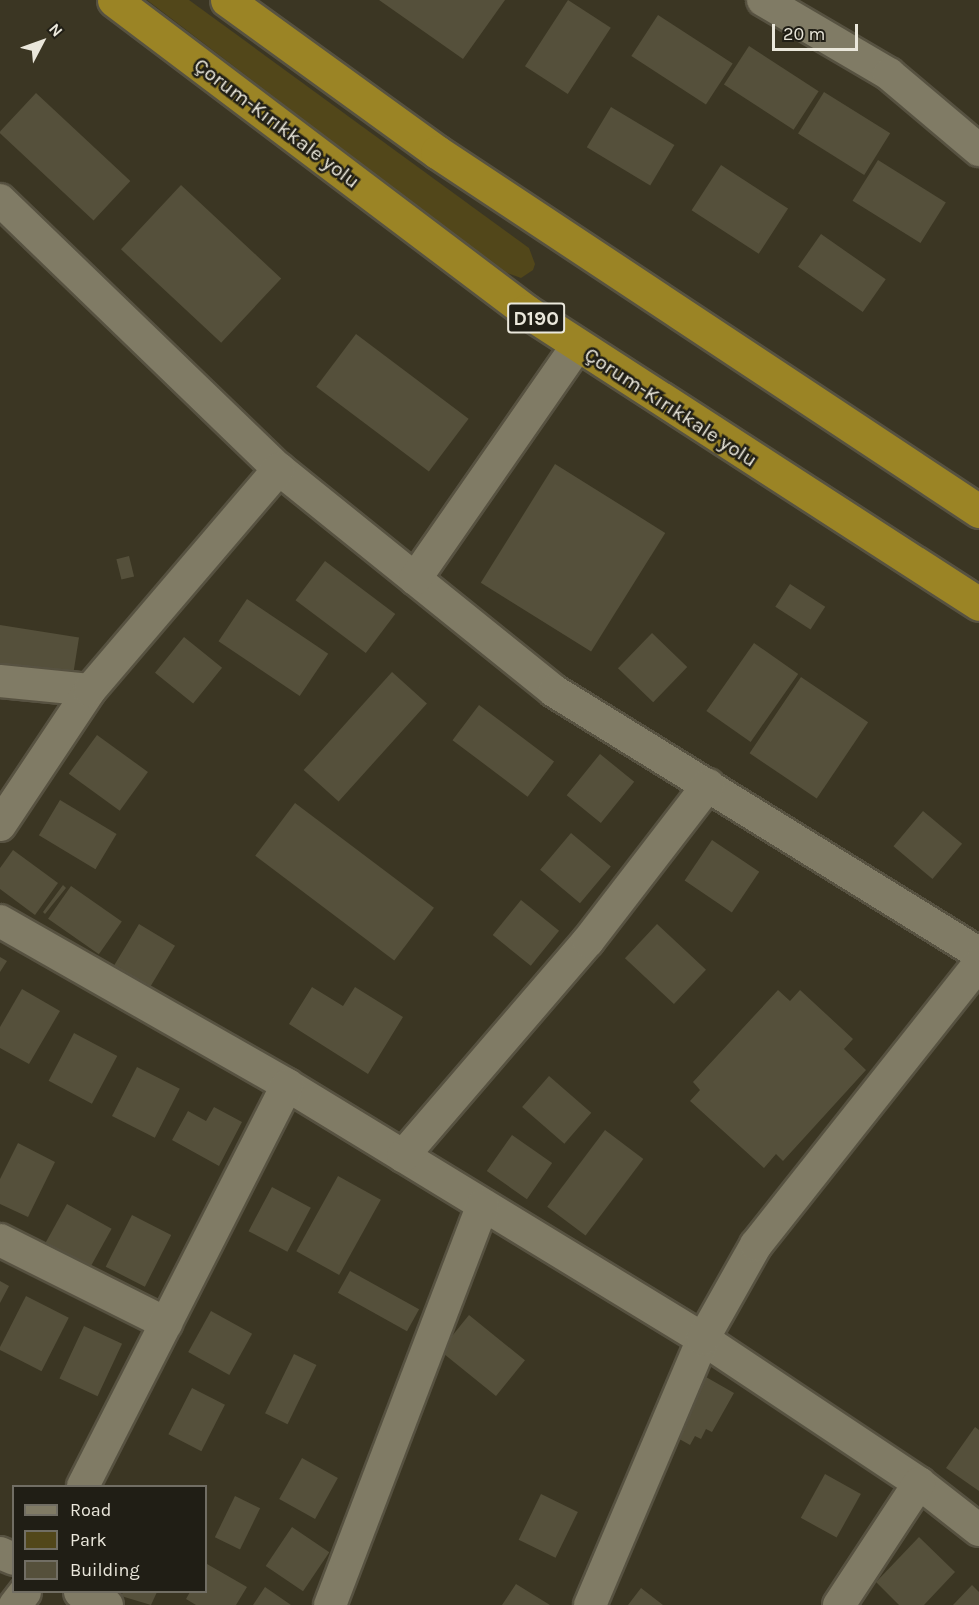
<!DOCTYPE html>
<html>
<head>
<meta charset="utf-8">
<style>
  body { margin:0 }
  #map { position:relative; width:979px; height:1605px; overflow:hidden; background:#3b3623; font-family:Karla,sans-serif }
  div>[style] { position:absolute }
  .green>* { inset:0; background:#52471a }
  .building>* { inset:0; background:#55503b; transform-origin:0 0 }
  .roads { filter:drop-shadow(2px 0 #575241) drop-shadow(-2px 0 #575241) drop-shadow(0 2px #575241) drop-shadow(0 -2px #575241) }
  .street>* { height:32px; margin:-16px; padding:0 16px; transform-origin:16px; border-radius:16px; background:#807b65 }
  .highway>* { height:33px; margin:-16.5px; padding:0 16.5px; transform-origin:16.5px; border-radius:16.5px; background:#9b8425 }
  span { translate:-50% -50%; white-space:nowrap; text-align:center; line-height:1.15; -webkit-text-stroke:5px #201e15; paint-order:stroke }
  .shield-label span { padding:2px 4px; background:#201e15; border:2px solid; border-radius:4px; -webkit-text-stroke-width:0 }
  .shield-label { font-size:20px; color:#eae7db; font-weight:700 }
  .street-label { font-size:21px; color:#eae7db }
  .legend { position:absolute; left:12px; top:1485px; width:195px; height:108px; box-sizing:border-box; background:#201e15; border:2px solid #716e64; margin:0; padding:8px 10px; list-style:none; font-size:18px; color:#eae7db }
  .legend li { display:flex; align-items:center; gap:12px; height:30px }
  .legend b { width:30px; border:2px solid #716e64 }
  .north { position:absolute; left:12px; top:12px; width:60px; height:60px; -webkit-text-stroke:4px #201e15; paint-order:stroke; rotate:49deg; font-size:16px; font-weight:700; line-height:24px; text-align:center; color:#eae7db }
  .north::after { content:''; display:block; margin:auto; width:21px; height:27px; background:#eae7db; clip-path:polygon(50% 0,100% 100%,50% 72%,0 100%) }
  .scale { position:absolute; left:772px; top:24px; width:86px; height:27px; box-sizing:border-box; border:3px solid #eae7db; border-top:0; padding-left:8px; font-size:18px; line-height:21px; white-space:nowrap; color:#eae7db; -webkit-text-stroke:4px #201e15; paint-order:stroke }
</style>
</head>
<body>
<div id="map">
  <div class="green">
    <div style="clip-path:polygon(147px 0,189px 0,529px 248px,535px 264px,533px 270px,521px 278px,502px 271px)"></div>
  </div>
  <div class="building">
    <div style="clip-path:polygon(379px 0,505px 0,463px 59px)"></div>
    <div style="left:568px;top:0;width:51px;height:79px;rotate:33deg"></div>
    <div style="left:658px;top:15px;width:89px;height:49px;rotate:33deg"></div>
    <div style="left:749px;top:46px;width:83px;height:46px;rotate:33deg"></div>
    <div style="left:824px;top:92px;width:78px;height:49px;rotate:32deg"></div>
    <div style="left:36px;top:93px;width:129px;height:54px;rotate:43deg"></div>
    <div style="left:611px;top:107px;width:74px;height:47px;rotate:31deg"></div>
    <div style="left:878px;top:160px;width:80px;height:48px;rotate:32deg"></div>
    <div style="left:721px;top:165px;width:80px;height:54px;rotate:33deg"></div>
    <div style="left:181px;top:185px;width:137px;height:88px;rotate:43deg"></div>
    <div style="left:821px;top:234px;width:79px;height:40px;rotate:35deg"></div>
    <div style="left:356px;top:334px;width:141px;height:66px;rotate:37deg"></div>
    <div style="left:555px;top:464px;width:130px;height:140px;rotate:32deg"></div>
    <div style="left:129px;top:556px;width:21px;height:13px;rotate:76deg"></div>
    <div style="left:325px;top:561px;width:88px;height:49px;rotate:37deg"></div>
    <div style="left:790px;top:584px;width:42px;height:27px;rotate:33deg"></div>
    <div style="left:247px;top:599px;width:98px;height:51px;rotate:34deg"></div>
    <div style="left:0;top:625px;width:80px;height:38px;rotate:9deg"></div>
    <div style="left:652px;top:633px;width:49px;height:49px;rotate:44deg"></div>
    <div style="left:184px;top:637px;width:49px;height:46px;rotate:39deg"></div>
    <div style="left:754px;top:643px;width:54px;height:83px;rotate:35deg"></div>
    <div style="left:392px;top:672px;width:47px;height:132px;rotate:42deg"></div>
    <div style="left:801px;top:677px;width:81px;height:92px;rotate:34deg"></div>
    <div style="left:479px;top:705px;width:94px;height:44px;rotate:37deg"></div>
    <div style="left:97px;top:735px;width:63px;height:48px;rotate:36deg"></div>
    <div style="left:600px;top:754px;width:44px;height:53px;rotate:39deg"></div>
    <div style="left:60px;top:800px;width:66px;height:41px;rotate:31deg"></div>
    <div style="left:295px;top:803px;width:174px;height:66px;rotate:37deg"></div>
    <div style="left:923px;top:811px;width:51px;height:46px;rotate:40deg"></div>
    <div style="left:571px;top:833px;width:52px;height:48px;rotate:40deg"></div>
    <div style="left:712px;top:840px;width:57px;height:49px;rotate:34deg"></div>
    <div style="clip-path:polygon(13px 850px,58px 883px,35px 915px,0 889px,0 868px)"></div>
    <div style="clip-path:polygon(63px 885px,66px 888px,45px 914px,43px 912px)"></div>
    <div style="left:71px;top:886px;width:62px;height:40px;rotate:35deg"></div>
    <div style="left:521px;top:900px;width:49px;height:45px;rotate:39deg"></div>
    <div style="left:139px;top:924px;width:42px;height:53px;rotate:31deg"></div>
    <div style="left:657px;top:924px;width:67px;height:47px;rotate:43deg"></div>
    <div style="clip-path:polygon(0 957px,7px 961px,0 972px)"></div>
    <div style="clip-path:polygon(312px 987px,343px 1006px,355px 987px,403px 1017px,368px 1074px,289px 1024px)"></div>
    <div style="clip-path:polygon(22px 989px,60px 1011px,29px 1064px,0 1048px,0 1027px)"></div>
    <div style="clip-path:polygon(778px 990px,790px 1001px,800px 990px,853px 1039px,844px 1049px,866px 1070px,783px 1161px,776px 1154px,764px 1168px,690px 1101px,700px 1090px,693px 1082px)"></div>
    <div style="left:74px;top:1033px;width:49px;height:54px;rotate:28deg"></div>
    <div style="left:137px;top:1067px;width:48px;height:55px;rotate:27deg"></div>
    <div style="left:549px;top:1076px;width:56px;height:41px;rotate:41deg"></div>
    <div style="clip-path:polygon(214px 1107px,242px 1122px,219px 1166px,172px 1140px,188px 1111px,206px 1121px)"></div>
    <div style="left:605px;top:1130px;width:48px;height:96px;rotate:37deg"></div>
    <div style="left:512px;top:1135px;width:49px;height:44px;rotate:35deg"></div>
    <div style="clip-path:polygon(18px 1143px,55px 1162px,28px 1217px,0 1204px,0 1179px)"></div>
    <div style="left:338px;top:1176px;width:49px;height:86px;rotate:29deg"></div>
    <div style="left:272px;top:1187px;width:44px;height:50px;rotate:28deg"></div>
    <div style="left:67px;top:1204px;width:51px;height:48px;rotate:29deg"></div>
    <div style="left:132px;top:1215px;width:44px;height:58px;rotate:27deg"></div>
    <div style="left:350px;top:1271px;width:79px;height:25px;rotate:29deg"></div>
    <div style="clip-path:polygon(0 1281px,9px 1286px,0 1303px)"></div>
    <div style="left:26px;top:1296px;width:48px;height:60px;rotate:27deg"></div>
    <div style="left:211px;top:1311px;width:47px;height:47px;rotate:29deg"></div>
    <div style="left:469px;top:1315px;width:72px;height:46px;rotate:39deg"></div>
    <div style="left:84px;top:1326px;width:42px;height:58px;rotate:25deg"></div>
    <div style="left:294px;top:1354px;width:25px;height:66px;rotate:26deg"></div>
    <div style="clip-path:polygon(706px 1377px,734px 1393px,712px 1432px,706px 1429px,701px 1439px,695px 1436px,690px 1445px,674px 1436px)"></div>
    <div style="left:192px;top:1388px;width:37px;height:52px;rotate:27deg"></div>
    <div style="clip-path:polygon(975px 1427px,979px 1430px,979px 1491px,946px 1468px)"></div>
    <div style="left:302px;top:1458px;width:41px;height:47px;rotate:29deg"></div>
    <div style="left:825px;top:1474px;width:41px;height:50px;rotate:29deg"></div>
    <div style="left:541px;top:1494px;width:41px;height:51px;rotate:26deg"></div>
    <div style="left:235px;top:1496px;width:28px;height:46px;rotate:26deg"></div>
    <div style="left:292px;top:1527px;width:45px;height:47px;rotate:34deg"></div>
    <div style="clip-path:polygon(919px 1537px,955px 1572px,924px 1605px,899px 1605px,876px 1582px)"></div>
    <div style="clip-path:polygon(207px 1564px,247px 1587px,236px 1605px,196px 1605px,186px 1599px,190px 1592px,206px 1592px)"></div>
    <div style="clip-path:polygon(516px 1584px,550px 1605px,502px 1605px)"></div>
    <div style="clip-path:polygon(972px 1585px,979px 1592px,979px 1605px,953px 1605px)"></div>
    <div style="clip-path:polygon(265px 1587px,291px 1605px,253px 1605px)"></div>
    <div style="clip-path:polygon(641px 1588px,663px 1605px,628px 1605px)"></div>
    <div style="clip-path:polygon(123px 1592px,157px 1592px,151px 1605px,121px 1596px)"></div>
  </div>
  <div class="roads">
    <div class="street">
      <div style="left:763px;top:0;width:146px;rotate:30.4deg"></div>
      <div style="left:889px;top:74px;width:118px;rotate:40.2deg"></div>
      <div style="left:0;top:200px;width:388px;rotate:44deg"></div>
      <div style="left:279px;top:469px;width:353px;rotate:38.9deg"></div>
      <div style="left:554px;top:691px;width:499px;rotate:31.7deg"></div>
      <div style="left:415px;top:579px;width:284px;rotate:-55.2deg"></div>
      <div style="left:0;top:681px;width:90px;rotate:5.7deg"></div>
      <div style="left:0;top:825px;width:162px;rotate:-56.3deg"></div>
      <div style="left:90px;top:690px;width:291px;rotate:-49.5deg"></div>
      <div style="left:0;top:921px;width:331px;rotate:29.7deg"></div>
      <div style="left:287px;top:1085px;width:487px;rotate:31.4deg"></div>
      <div style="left:703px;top:1339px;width:260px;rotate:33.7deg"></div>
      <div style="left:919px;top:1483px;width:76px;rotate:38.1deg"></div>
      <div style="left:403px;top:1156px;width:284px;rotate:-49.3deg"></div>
      <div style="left:588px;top:941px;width:197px;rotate:-52.4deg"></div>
      <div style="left:0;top:1240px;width:186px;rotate:26.6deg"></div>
      <div style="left:83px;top:1486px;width:450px;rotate:-63deg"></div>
      <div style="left:0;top:1553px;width:15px;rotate:23deg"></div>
      <div style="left:80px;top:1592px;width:30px;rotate:26deg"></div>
      <div style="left:15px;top:1605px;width:16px;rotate:-52deg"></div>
      <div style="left:330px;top:1605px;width:428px;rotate:-69.1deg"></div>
      <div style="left:590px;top:1605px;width:289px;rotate:-67deg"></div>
      <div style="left:703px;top:1339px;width:108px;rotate:-60.6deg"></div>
      <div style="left:756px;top:1245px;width:359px;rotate:-51.6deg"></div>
      <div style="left:839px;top:1605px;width:146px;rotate:-56.7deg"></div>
    </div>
    <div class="highway">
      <div style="left:114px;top:0;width:516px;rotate:37.05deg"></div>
      <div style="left:526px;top:311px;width:539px;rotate:32.89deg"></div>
      <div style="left:227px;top:0;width:259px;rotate:35.9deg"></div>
      <div style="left:437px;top:152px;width:650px;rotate:33.52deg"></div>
    </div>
  </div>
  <div class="shield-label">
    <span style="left:536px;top:318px">D190</span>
  </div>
  <div class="street-label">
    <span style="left:277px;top:123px;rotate:37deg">Çorum-Kırıkkale yolu</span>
    <span style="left:671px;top:407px;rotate:33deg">Çorum-Kırıkkale yolu</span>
  </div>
  <ul class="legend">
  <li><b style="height:8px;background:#807b65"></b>Road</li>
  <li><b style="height:16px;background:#52471a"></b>Park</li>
  <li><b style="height:16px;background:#55503b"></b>Building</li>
  </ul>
  <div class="north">N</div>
  <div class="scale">20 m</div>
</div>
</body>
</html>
